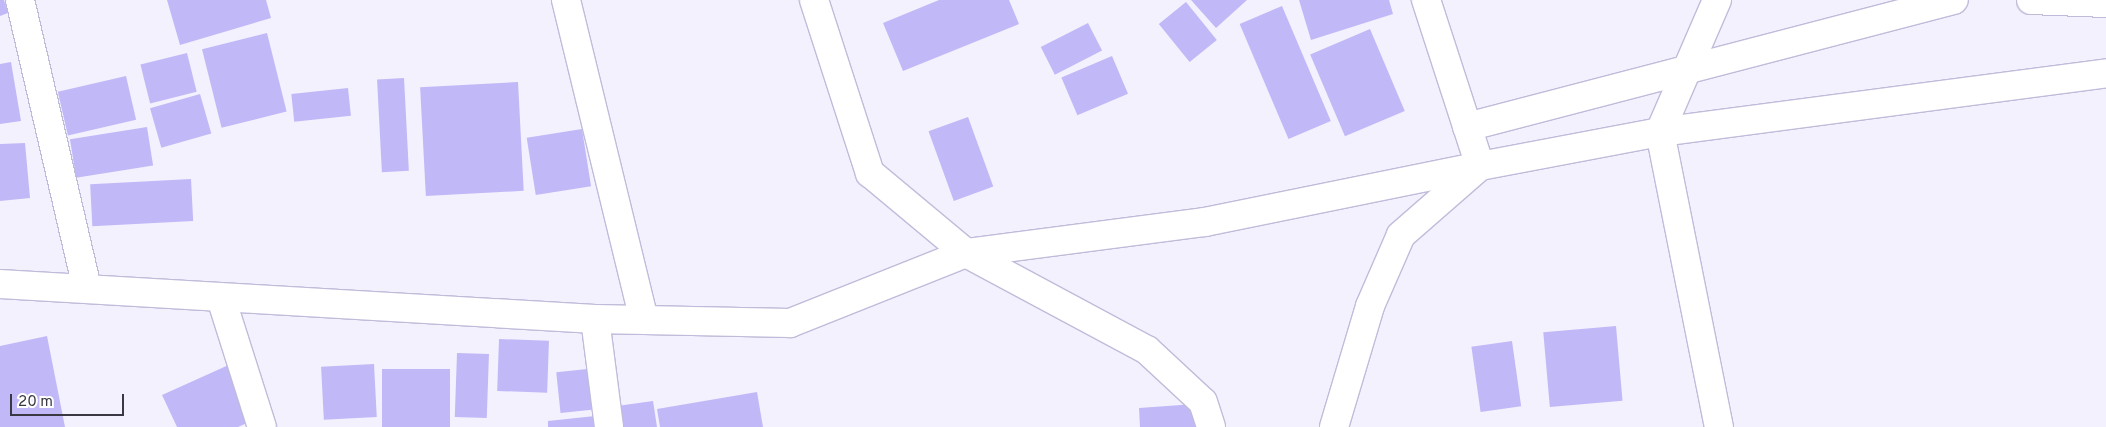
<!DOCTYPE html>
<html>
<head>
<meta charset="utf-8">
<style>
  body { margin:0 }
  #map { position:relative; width:2106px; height:427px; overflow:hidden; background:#f3f1fe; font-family:Overpass,sans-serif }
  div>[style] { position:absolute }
  .building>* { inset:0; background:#c1b9f7; transform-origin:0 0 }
  .roads { filter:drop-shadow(1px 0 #bfbcda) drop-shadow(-1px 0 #bfbcda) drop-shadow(0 1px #bfbcda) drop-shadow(0 -1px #bfbcda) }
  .minor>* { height:28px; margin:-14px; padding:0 14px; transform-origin:14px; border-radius:14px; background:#fff }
  .tertiary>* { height:28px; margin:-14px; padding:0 14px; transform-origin:14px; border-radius:14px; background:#fff }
  .secondary>* { height:28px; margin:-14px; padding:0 14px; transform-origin:14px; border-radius:14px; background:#fff }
  .primary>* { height:28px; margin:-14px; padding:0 14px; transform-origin:14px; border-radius:14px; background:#fff }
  span { translate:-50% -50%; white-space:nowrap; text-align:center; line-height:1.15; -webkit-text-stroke:4.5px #fff; paint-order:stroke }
  .scale { position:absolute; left:10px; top:394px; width:114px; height:22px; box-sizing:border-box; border:2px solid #393843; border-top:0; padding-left:6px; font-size:15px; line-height:18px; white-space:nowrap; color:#393843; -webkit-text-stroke:4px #fff; paint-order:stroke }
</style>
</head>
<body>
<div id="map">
  <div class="building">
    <div style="clip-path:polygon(0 0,4px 0,8px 13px,0 16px)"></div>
    <div style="clip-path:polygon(167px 0,266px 0,271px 18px,180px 45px)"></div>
    <div style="clip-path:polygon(939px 0,1009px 0,1019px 24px,903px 71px,883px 23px)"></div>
    <div style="clip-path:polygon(1191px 0,1247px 0,1216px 28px)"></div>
    <div style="clip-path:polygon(1299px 0,1389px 0,1393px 14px,1311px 40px)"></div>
    <div style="left:1186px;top:2px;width:49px;height:35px;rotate:51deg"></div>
    <div style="left:1282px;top:6px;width:125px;height:46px;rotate:67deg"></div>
    <div style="left:1088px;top:23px;width:31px;height:53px;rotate:63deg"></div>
    <div style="left:1370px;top:29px;width:89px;height:65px;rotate:67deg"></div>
    <div style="left:267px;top:33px;width:81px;height:67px;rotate:76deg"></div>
    <div style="left:187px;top:53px;width:40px;height:48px;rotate:76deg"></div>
    <div style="left:1112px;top:56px;width:41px;height:55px;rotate:67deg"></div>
    <div style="clip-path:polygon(11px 62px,21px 121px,0 124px,0 64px)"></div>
    <div style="left:126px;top:76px;width:45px;height:70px;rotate:77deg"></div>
    <div style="left:404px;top:78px;width:93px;height:27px;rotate:87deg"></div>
    <div style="left:518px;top:82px;width:109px;height:98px;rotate:87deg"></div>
    <div style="left:348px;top:88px;width:28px;height:57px;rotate:84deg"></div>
    <div style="left:200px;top:94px;width:41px;height:52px;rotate:74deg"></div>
    <div style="left:968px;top:117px;width:74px;height:42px;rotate:70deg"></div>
    <div style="left:147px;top:127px;width:39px;height:78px;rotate:81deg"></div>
    <div style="left:582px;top:129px;width:58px;height:56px;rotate:81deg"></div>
    <div style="clip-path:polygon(25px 143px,30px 198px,0 201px,0 144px)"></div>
    <div style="left:191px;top:179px;width:42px;height:101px;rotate:87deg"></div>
    <div style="left:1616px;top:326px;width:75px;height:73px;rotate:85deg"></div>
    <div style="clip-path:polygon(47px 336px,65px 427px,0 427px,0 346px)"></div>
    <div style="left:499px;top:339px;width:50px;height:52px;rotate:2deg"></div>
    <div style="left:1512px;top:341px;width:66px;height:41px;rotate:82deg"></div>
    <div style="left:457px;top:353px;width:32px;height:64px;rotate:2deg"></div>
    <div style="clip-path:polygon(233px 363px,258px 418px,238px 427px,177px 427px,162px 395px)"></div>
    <div style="left:374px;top:364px;width:53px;height:53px;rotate:87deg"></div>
    <div style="left:597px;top:368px;width:41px;height:41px;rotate:84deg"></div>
    <div style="left:382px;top:369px;width:68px;height:58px"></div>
    <div style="clip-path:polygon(757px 392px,763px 427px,660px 427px,657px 409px)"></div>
    <div style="clip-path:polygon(653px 401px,657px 427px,620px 427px,617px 406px)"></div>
    <div style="clip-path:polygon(1195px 404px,1196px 427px,1140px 427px,1139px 408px)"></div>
    <div style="clip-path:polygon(595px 416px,596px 427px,548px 427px,548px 421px)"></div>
  </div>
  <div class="roads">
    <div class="minor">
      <div style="left:20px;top:0;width:295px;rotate:76.9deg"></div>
      <div style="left:566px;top:0;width:329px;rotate:76.3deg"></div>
      <div style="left:814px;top:0;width:182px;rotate:72.1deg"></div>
      <div style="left:870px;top:173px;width:125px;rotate:39.8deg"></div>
      <div style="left:966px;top:253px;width:205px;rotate:28.2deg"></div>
      <div style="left:1147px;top:350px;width:76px;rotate:42.9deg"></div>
      <div style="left:1203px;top:402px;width:26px;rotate:72deg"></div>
      <div style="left:1717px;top:0;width:144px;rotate:113.4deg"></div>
      <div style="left:1660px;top:132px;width:301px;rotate:78.7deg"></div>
      <div style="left:221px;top:298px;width:135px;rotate:72.4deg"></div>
      <div style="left:595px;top:319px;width:109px;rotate:82.6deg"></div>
    </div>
    <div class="tertiary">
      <div style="left:0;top:284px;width:596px;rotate:3.37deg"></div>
      <div style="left:595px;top:319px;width:195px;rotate:1.2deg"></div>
      <div style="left:790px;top:323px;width:189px;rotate:-21.7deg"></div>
      <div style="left:966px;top:253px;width:241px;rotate:-7.4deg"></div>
      <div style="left:1205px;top:222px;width:281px;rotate:-11.5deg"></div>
      <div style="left:1480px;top:166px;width:175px;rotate:-108deg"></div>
    </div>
    <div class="secondary">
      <div style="left:1334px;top:427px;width:126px;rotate:-73.4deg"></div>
      <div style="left:1370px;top:306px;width:77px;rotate:-66.4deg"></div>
      <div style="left:1401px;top:235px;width:105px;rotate:-41.1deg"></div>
    </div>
    <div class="primary">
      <div style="left:2031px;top:0;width:75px;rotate:2.3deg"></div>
      <div style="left:1467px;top:127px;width:503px;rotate:-14.62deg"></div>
      <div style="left:1480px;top:166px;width:183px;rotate:-10.7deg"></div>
      <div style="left:1660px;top:132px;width:450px;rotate:-7.5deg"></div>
    </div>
  </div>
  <div class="scale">20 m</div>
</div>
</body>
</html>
